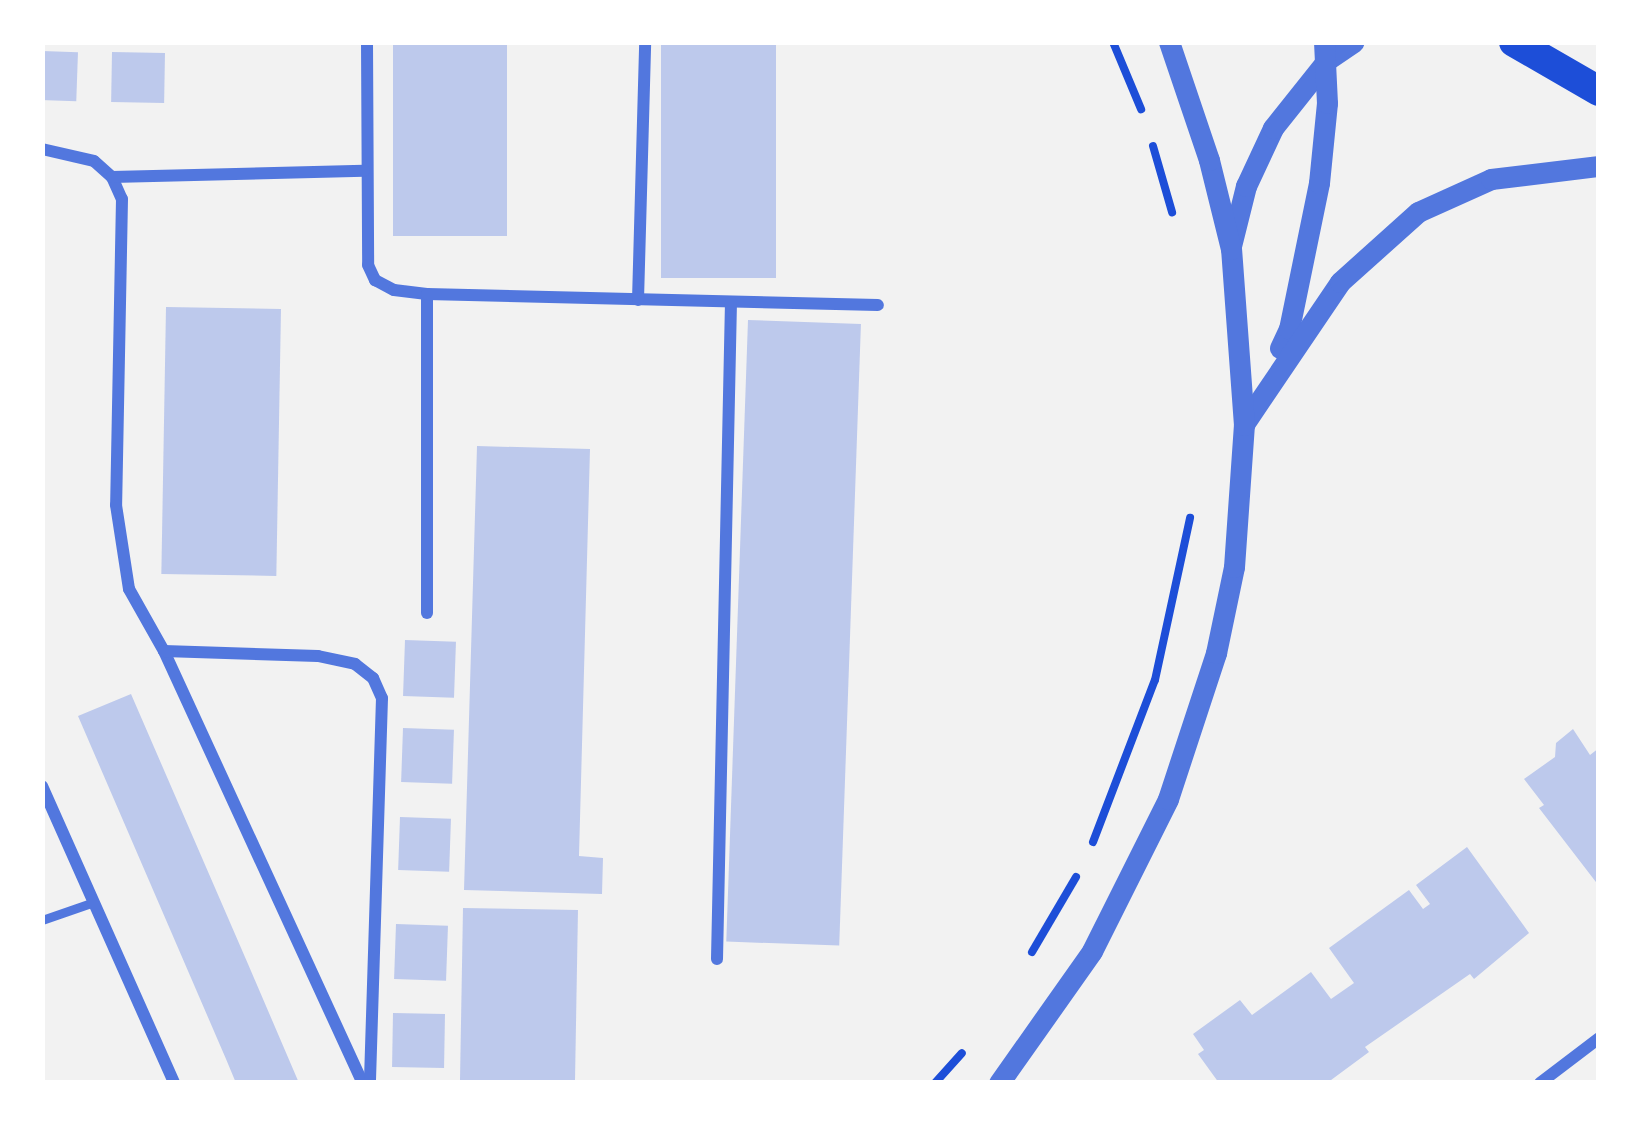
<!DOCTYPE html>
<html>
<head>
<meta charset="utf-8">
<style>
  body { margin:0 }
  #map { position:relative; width:1641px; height:1125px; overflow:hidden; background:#f2f2f2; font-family:"Fira Sans",sans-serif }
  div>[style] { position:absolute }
  .building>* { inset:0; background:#bdc9ec; transform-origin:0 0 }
  .path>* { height:8px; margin:-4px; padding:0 4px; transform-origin:4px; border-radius:4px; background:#1d4ed8 }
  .service>* { height:9px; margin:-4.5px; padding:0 4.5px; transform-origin:4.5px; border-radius:4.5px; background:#5277de }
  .minor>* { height:12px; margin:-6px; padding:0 6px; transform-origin:6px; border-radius:6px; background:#5277de }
  .tertiary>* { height:21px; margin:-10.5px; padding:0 10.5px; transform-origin:10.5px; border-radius:10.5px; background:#5277de }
  .primary>* { height:30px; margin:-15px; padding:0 15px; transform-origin:15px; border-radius:15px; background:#1d4ed8 }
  span { translate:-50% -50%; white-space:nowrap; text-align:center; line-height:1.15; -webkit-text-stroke:10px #fff; paint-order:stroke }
  .frame { position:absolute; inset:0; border:45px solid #fff; pointer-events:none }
</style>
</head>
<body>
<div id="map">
  <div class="building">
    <div style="left:393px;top:42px;width:114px;height:194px"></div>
    <div style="left:661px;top:42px;width:115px;height:236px"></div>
    <div style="left:42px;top:51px;width:36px;height:49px;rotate:2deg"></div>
    <div style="left:112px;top:52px;width:53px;height:50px;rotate:1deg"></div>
    <div style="left:166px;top:307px;width:115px;height:267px;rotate:1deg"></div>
    <div style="left:748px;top:320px;width:113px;height:622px;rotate:2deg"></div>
    <div style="clip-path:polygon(477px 446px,590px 449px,579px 856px,603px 858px,602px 894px,464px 890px)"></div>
    <div style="left:405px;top:640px;width:51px;height:56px;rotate:2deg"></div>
    <div style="clip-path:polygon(131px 694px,248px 964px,299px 1083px,236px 1083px,226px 1059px,78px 716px)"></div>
    <div style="left:403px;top:728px;width:51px;height:54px;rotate:2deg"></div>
    <div style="clip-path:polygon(1573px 729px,1590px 755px,1599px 748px,1599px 886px,1539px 808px,1544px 805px,1524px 779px,1555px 757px,1556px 743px)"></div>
    <div style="left:400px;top:817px;width:51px;height:53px;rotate:2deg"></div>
    <div style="clip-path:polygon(1467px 847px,1529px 933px,1474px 979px,1470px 974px,1365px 1047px,1369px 1052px,1327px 1083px,1219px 1083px,1198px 1054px,1204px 1050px,1193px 1034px,1240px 1000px,1252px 1015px,1311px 972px,1331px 999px,1354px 983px,1329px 948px,1409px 890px,1423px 909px,1430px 904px,1416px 885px)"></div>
    <div style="left:463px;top:908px;width:115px;height:175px;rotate:1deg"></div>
    <div style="left:396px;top:924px;width:52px;height:55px;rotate:2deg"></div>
    <div style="left:393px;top:1013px;width:52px;height:54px;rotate:1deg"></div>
  </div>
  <div class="path">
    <div style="left:1113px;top:42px;width:73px;rotate:67.3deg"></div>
    <div style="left:1153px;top:146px;width:69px;rotate:73.9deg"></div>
    <div style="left:1093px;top:842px;width:173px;rotate:-69.1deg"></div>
    <div style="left:1155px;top:680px;width:166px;rotate:-77.8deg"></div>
    <div style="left:1032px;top:952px;width:87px;rotate:-59.6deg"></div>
    <div style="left:935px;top:1083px;width:40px;rotate:-48deg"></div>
  </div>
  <div class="service">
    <div style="left:42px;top:920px;width:55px;rotate:-19.1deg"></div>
  </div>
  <div class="minor">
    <div style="left:367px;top:42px;width:223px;rotate:89.7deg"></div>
    <div style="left:368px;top:265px;width:17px;rotate:65deg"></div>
    <div style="left:375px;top:280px;width:21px;rotate:28deg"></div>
    <div style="left:394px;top:290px;width:33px;rotate:7deg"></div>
    <div style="left:427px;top:294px;width:319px;rotate:90deg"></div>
    <div style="left:42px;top:149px;width:53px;rotate:13deg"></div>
    <div style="left:94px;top:161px;width:24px;rotate:42deg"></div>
    <div style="left:112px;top:177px;width:24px;rotate:66deg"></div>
    <div style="left:122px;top:199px;width:306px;rotate:91.1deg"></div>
    <div style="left:116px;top:505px;width:85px;rotate:81.2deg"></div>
    <div style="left:129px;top:589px;width:71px;rotate:60.6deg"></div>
    <div style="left:164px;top:651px;width:476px;rotate:65.3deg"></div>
    <div style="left:112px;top:177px;width:252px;rotate:-1.4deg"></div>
    <div style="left:427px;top:294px;width:451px;rotate:1.4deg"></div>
    <div style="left:638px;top:300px;width:258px;rotate:-88.4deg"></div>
    <div style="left:164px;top:651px;width:154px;rotate:1.9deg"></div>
    <div style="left:318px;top:656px;width:38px;rotate:12deg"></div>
    <div style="left:355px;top:664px;width:23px;rotate:38deg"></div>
    <div style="left:373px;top:678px;width:22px;rotate:66deg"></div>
    <div style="left:382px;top:698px;width:385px;rotate:91.8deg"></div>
    <div style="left:42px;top:786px;width:325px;rotate:66deg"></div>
    <div style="left:717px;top:959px;width:657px;rotate:-88.78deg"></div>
    <div style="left:1540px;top:1083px;width:74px;rotate:-37.3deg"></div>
  </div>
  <div class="tertiary">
    <div style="left:1231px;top:246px;width:62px;rotate:-76deg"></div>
    <div style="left:1246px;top:186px;width:64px;rotate:-65deg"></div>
    <div style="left:1273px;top:128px;width:87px;rotate:-51.5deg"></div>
    <div style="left:1327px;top:60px;width:32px;rotate:-34deg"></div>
    <div style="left:1280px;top:348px;width:21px;rotate:-65deg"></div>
    <div style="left:1289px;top:329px;width:149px;rotate:-78.4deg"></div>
    <div style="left:1319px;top:183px;width:80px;rotate:-84.3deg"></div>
    <div style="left:1327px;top:103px;width:61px;rotate:-92.8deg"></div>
    <div style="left:1244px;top:424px;width:171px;rotate:-55.9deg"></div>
    <div style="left:1340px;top:282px;width:105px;rotate:-41.9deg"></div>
    <div style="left:1418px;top:212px;width:80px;rotate:-24.3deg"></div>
    <div style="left:1491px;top:179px;width:109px;rotate:-6.9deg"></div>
    <div style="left:999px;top:1083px;width:161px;rotate:-54.8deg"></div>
    <div style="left:1092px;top:951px;width:170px;rotate:-63.4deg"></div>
    <div style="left:1168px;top:799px;width:154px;rotate:-71.8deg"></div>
    <div style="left:1216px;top:653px;width:88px;rotate:-78.2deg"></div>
    <div style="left:1234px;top:567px;width:142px;rotate:-86deg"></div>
    <div style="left:1244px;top:425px;width:176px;rotate:-94.2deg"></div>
    <div style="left:1231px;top:249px;width:92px;rotate:-103.9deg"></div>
    <div style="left:1209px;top:160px;width:125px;rotate:-108.7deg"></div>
  </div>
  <div class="primary">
    <div style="left:1514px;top:42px;width:98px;rotate:30deg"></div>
  </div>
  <div class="frame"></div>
</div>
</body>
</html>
